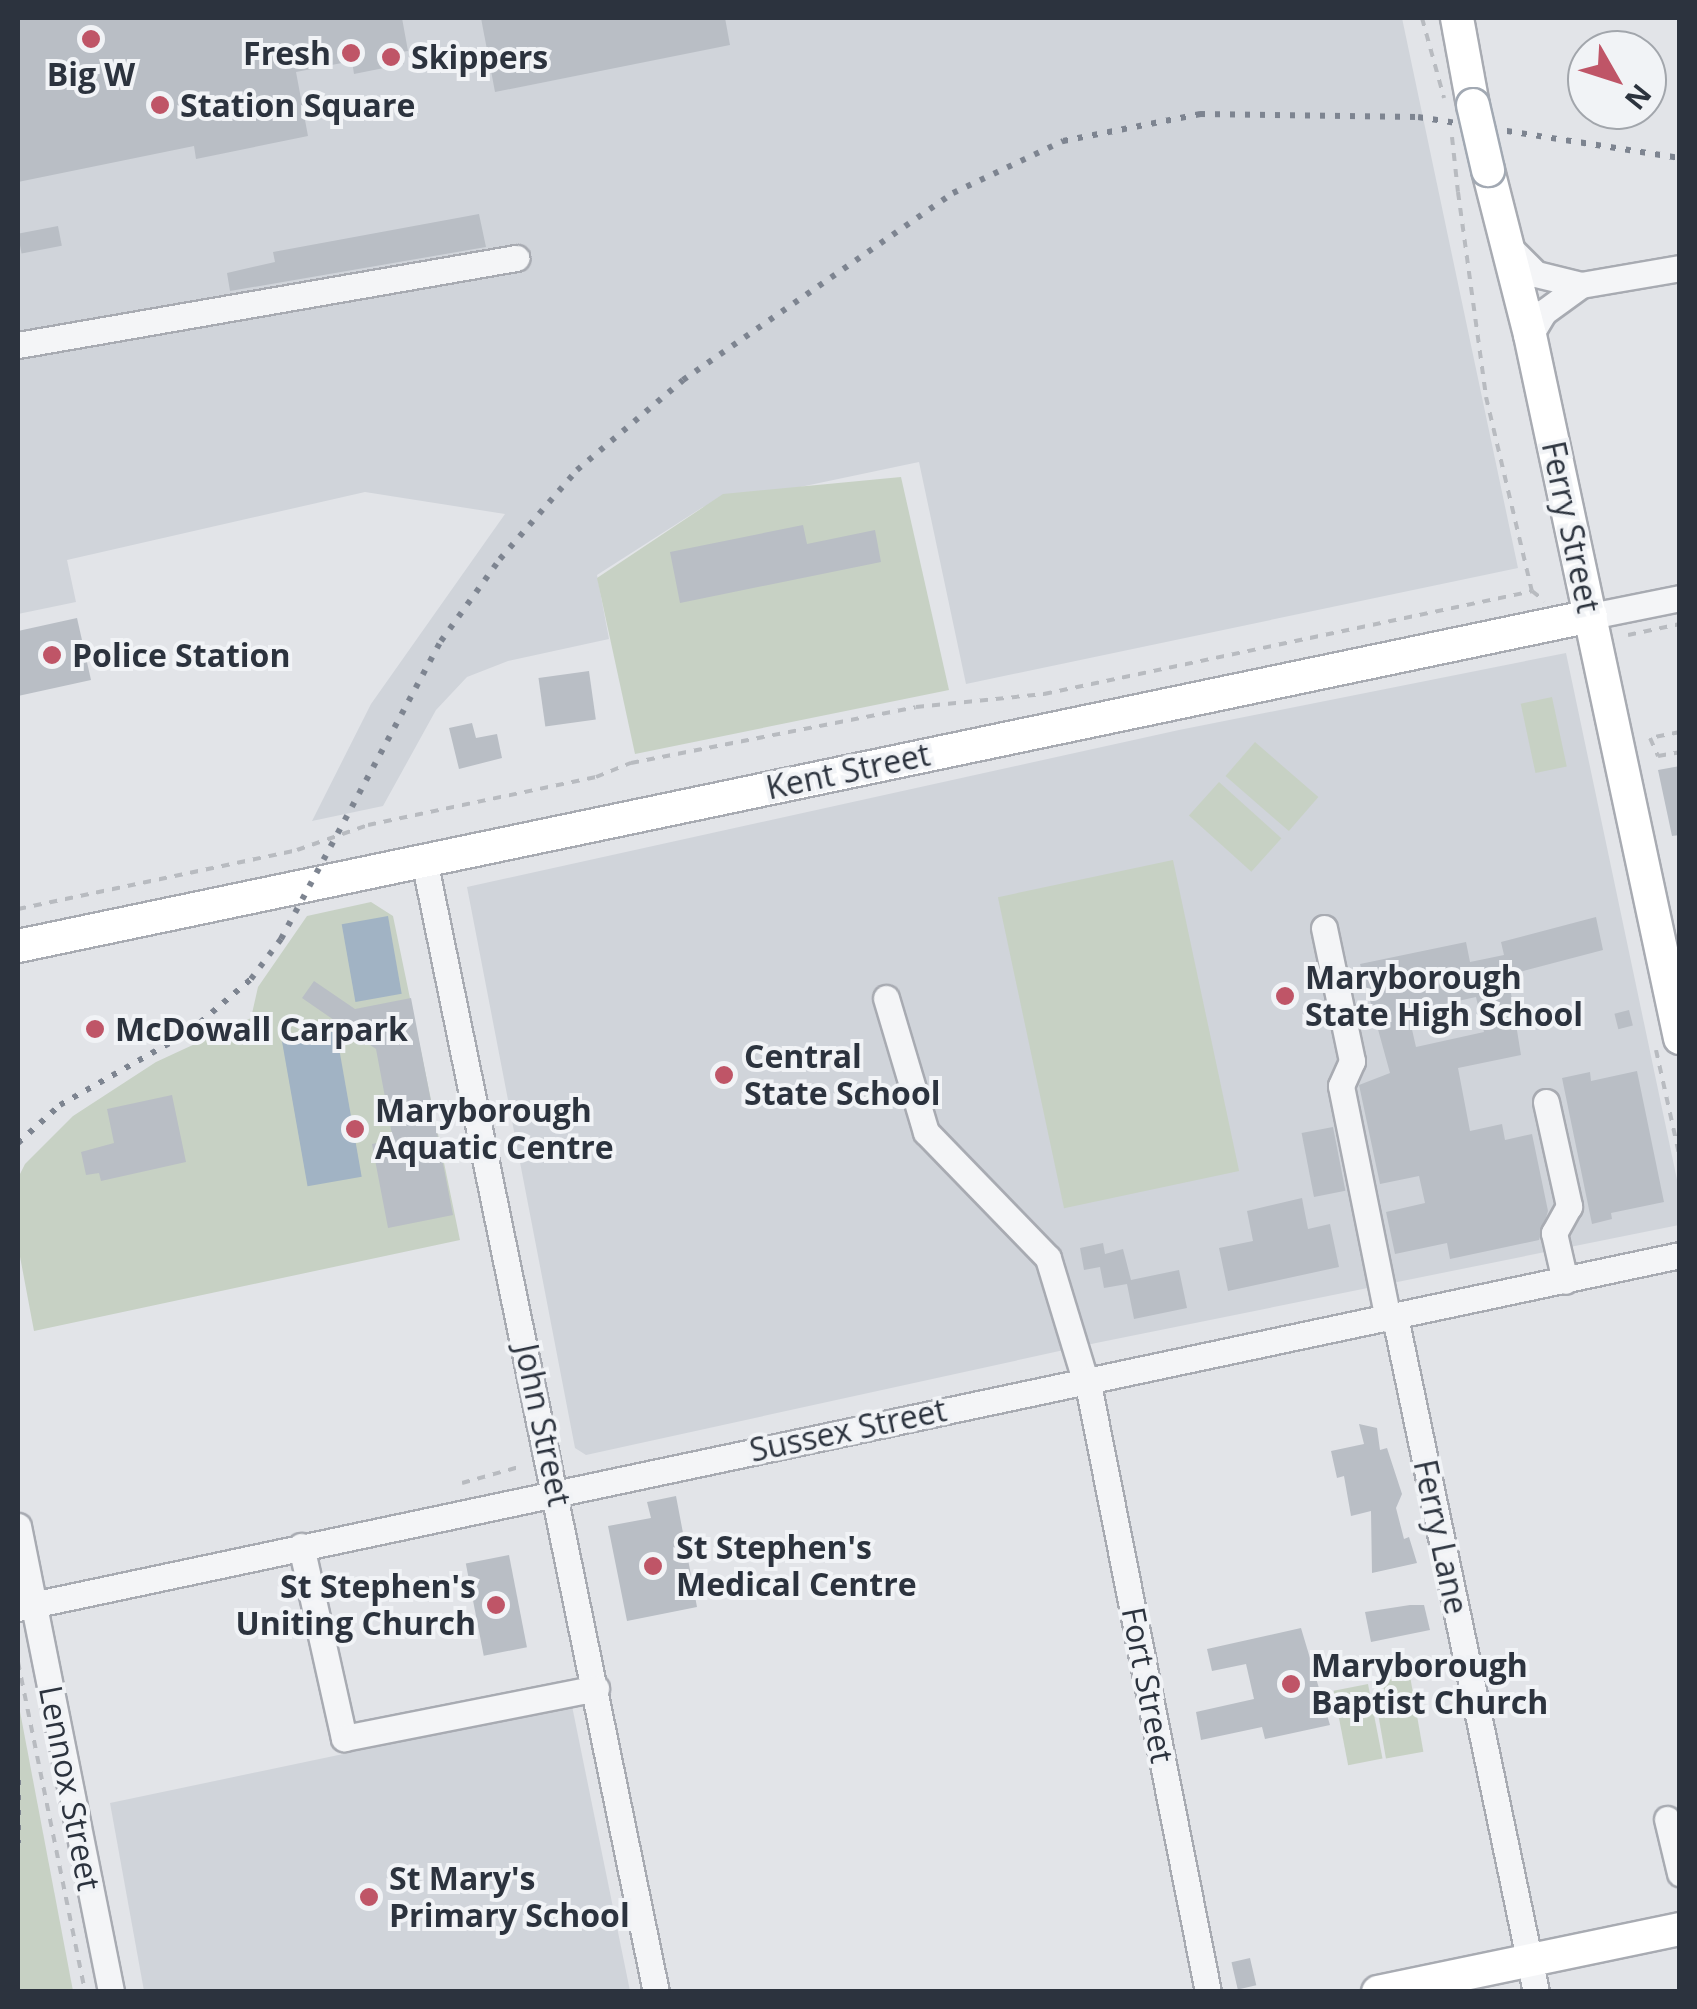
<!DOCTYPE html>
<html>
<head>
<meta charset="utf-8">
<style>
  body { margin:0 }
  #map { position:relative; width:1697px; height:2009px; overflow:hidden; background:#e2e4e8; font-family:"Open Sans",sans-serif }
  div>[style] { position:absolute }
  .built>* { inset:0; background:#d0d4da }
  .green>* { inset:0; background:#c7d1c4; transform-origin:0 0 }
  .water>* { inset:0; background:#a1b3c4; transform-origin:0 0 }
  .building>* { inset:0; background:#b9bec5; transform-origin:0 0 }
  .path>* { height:4px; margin-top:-2px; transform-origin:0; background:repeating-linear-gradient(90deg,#b8bbc0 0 8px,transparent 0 16px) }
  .roads { filter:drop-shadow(2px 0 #a8abb2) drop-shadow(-2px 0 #a8abb2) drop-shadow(0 2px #a8abb2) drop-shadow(0 -2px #a8abb2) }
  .minor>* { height:25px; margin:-12.5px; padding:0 12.5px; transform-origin:12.5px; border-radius:12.5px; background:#f4f5f7 }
  .major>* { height:32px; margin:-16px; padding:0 16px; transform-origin:16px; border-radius:16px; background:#fff }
  .rail>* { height:6px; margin-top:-3px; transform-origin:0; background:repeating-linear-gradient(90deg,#7d8490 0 5px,transparent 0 15px) }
  .path-bridge>* { height:4px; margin-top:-2px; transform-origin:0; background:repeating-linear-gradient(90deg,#b8bbc0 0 8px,transparent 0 16px) }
  .bridges { filter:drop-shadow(2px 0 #a2a9b3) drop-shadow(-2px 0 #a2a9b3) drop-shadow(0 2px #a2a9b3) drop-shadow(0 -2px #a2a9b3) }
  .major-bridge>* { height:32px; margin:-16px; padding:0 16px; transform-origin:16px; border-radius:16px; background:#fff }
  .dots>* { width:28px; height:28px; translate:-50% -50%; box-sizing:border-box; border:5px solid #f1f3f6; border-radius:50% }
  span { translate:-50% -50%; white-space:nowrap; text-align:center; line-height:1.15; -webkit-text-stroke:8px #f1f3f6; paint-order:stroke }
  .poi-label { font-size:32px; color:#2c333e; font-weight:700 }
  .right { translate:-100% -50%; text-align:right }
  .left { translate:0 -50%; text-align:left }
  .street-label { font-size:32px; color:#2c333e }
  .frame { position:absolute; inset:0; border:20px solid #2c333e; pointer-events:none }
  .north { position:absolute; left:1567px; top:30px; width:100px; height:100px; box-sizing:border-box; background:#f1f3f6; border:2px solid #a2a6ac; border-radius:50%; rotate:129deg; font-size:28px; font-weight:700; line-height:40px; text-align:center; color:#2c333e }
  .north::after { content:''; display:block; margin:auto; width:35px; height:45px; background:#bf5567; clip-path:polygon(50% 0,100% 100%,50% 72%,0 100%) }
</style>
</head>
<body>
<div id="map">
  <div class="built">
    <div style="clip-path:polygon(18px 18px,1402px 18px,1518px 568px,966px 684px,919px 462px,781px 491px,703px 507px,597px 575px,609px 639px,508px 661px,467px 677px,436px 710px,383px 806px,312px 821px,371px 704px,505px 514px,365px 492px,67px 560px,76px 602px,18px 614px)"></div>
    <div style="clip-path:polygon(1566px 653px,1679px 1189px,1679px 1225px,1096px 1343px,586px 1455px,575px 1448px,467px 887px,1179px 730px)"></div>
    <div style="clip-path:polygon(572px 1706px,630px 1991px,144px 1991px,110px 1803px)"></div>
  </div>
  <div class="green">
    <div style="clip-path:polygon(901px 477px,949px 690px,635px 754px,597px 578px,723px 494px)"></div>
    <div style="left:1552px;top:697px;width:71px;height:32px;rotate:78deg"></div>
    <div style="left:1255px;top:742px;width:84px;height:45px;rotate:41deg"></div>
    <div style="left:1219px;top:782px;width:84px;height:45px;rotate:42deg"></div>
    <div style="left:1173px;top:860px;width:318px;height:179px;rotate:78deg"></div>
    <div style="clip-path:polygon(371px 902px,393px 916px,460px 1240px,34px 1331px,18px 1246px,18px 1178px,25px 1164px,73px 1116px,156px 1062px,251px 1018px,258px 987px,307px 916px)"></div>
    <div style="left:1410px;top:1676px;width:77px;height:38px;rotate:80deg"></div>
    <div style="left:1368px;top:1684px;width:76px;height:35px;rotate:79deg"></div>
    <div style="clip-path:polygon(18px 1701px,73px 1991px,18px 1991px)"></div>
  </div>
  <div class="water">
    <div style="left:388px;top:916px;width:79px;height:47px;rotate:80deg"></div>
    <div style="left:336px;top:1031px;width:148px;height:55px;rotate:80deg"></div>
  </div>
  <div class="building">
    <div style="clip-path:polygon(18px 18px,402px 18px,408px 51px,401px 52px,404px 64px,354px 74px,352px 61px,296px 72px,308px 136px,196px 159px,194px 146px,18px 182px)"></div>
    <div style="clip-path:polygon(481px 18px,725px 18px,730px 45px,495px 92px)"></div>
    <div style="clip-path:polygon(479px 214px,486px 247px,230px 291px,227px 273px,275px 262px,273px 252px)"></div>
    <div style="left:58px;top:226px;width:20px;height:41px;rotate:79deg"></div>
    <div style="clip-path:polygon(803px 525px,807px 544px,875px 530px,881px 562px,680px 603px,670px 552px)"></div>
    <div style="clip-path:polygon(77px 618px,91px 680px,18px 696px,18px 631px)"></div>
    <div style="left:589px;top:671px;width:49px;height:51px;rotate:82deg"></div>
    <div style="clip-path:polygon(472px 723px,476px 738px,497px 734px,502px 758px,459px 769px,449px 728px)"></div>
    <div style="clip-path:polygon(1680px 766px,1680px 835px,1672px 836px,1658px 770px)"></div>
    <div style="clip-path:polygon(evenodd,1596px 917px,1603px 950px,1508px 975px,1521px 1055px,1458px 1068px,1470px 1131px,1502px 1124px,1505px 1140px,1532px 1134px,1548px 1211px,1539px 1240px,1450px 1259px,1447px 1243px,1395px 1254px,1386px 1212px,1425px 1203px,1419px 1176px,1380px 1184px,1359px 1085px,1390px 1073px,1360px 964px,1466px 942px,1470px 962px,1504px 955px,1501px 942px,1596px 917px,1476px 997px,1484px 1032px,1416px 1047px,1408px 1012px,1476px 997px)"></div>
    <div style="clip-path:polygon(314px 981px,355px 1009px,411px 998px,453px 1215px,388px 1228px,372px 1144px,393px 1140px,376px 1049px,302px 998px)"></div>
    <div style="left:1629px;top:1010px;width:16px;height:15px;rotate:76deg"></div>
    <div style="clip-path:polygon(1637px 1071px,1664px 1202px,1611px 1213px,1612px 1219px,1592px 1224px,1562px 1078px,1590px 1072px,1591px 1081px)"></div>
    <div style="clip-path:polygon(172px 1095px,186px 1162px,101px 1181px,99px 1173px,86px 1175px,81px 1152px,114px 1143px,107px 1109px)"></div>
    <div style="left:1333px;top:1127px;width:65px;height:32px;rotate:79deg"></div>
    <div style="clip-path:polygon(1302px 1198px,1308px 1229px,1330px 1224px,1339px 1267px,1228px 1291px,1219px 1248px,1253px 1241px,1247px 1211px)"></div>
    <div style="clip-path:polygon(1103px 1243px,1105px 1254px,1123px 1249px,1131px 1280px,1179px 1270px,1187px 1308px,1134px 1319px,1127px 1284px,1104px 1288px,1100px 1267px,1084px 1270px,1080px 1248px)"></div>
    <div style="clip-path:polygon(1359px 1424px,1377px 1428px,1380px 1450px,1387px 1448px,1402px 1494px,1396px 1508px,1404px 1539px,1409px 1537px,1417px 1563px,1372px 1573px,1371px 1511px,1351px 1516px,1344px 1476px,1337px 1478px,1331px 1451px,1364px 1444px)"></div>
    <div style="clip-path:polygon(676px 1496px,697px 1607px,627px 1621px,608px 1526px,651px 1518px,647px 1502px)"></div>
    <div style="left:509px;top:1555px;width:94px;height:44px;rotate:79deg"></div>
    <div style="clip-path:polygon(1410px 1605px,1424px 1605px,1430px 1630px,1371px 1642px,1365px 1612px)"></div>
    <div style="clip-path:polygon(1301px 1628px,1330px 1725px,1265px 1739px,1262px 1727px,1201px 1740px,1196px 1712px,1254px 1699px,1246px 1664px,1212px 1671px,1207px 1649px)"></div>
    <div style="left:1250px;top:1958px;width:28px;height:19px;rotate:77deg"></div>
  </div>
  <div class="path">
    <div style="left:1422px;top:18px;width:83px;rotate:74.6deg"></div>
    <div style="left:1458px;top:192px;width:207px;rotate:82.2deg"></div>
    <div style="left:1486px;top:397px;width:199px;rotate:76.7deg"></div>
    <div style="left:1532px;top:591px;width:16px;rotate:38deg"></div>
    <div style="left:1628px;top:635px;width:53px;rotate:-11.9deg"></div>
    <div style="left:1680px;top:732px;width:31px;rotate:169deg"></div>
    <div style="left:1650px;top:738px;width:20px;rotate:66deg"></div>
    <div style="left:1658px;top:756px;width:22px;rotate:-10deg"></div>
    <div style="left:18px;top:909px;width:285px;rotate:-11.9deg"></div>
    <div style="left:297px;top:850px;width:75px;rotate:-19.4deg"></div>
    <div style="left:368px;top:825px;width:233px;rotate:-11.9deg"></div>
    <div style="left:596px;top:777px;width:38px;rotate:-22deg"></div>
    <div style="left:631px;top:763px;width:290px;rotate:-11.1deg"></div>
    <div style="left:916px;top:707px;width:129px;rotate:-5.8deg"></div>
    <div style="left:1044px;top:694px;width:499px;rotate:-11.9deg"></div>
    <div style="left:1656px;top:1050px;width:111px;rotate:77.5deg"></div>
    <div style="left:462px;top:1483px;width:59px;rotate:-15.7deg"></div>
    <div style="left:18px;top:1662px;width:337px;rotate:78.5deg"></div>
  </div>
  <div class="roads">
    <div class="minor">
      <div style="left:1509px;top:247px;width:38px;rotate:45deg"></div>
      <div style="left:1536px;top:274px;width:46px;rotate:13.7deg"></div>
      <div style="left:1530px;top:335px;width:27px;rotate:-59deg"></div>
      <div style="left:1544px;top:312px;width:46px;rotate:-36.1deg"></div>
      <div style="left:1581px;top:285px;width:100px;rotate:-9.7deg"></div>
      <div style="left:18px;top:345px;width:506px;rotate:-9.91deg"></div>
      <div style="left:1591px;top:616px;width:91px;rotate:-11.4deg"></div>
      <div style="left:424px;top:860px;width:1156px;rotate:78.42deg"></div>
      <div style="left:1324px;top:928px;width:136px;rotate:78.1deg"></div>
      <div style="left:1352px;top:1061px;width:27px;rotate:114deg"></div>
      <div style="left:1341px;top:1086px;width:238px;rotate:78.6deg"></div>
      <div style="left:886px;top:998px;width:140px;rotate:73.4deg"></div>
      <div style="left:926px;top:1132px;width:175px;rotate:45.9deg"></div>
      <div style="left:1048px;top:1258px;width:127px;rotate:73.1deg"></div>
      <div style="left:1546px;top:1102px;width:107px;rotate:77.5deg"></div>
      <div style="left:1569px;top:1206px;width:31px;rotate:119deg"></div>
      <div style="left:1554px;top:1233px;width:49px;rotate:77.1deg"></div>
      <div style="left:1395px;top:1317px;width:690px;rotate:78.2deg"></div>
      <div style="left:1087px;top:1379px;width:625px;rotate:78.83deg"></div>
      <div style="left:18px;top:1526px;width:475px;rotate:78.7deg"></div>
      <div style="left:301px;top:1546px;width:197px;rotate:77.4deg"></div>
      <div style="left:344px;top:1738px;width:257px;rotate:-11.2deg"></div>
      <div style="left:18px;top:1608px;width:1699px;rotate:-11.99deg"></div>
      <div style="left:1667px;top:1819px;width:56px;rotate:76.5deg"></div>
    </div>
    <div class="major">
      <div style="left:1457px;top:18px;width:88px;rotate:79.6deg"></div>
      <div style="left:1488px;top:170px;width:170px;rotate:75.7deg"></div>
      <div style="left:1530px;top:335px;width:719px;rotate:77.96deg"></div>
      <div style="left:18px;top:946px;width:1607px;rotate:-11.85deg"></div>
      <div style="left:1378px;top:1992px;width:309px;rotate:-11.8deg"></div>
    </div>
  </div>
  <div class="rail">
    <div style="left:18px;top:1143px;width:57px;rotate:-42.1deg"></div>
    <div style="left:60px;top:1105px;width:148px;rotate:-29.5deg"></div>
    <div style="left:189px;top:1032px;width:82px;rotate:-40.5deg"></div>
    <div style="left:251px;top:979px;width:50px;rotate:-53.1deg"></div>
    <div style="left:281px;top:939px;width:338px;rotate:-61.8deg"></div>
    <div style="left:441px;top:641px;width:101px;rotate:-54.3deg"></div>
    <div style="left:500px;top:559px;width:118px;rotate:-49.1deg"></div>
    <div style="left:577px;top:470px;width:139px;rotate:-40.3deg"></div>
    <div style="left:683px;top:380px;width:328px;rotate:-34.7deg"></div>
    <div style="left:953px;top:193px;width:122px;rotate:-25.3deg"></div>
    <div style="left:1063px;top:141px;width:140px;rotate:-11.1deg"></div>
    <div style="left:1200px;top:114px;width:218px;rotate:0.8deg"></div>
    <div style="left:1418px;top:117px;width:265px;rotate:8.9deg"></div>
    <div style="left:18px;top:1780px;width:63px;rotate:90deg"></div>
  </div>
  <div class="path-bridge">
    <div style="left:1452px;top:137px;width:55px;rotate:83.8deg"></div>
  </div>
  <div class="bridges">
    <div class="major-bridge">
      <div style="left:1473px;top:105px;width:67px;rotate:77deg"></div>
    </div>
  </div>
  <div class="dots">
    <div style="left:91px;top:39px;background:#bf5567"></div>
    <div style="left:351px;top:53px;background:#bf5567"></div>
    <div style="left:391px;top:57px;background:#bf5567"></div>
    <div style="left:160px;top:105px;background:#bf5567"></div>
    <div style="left:52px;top:655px;background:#bf5567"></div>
    <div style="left:1285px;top:996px;background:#bf5567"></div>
    <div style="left:95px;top:1029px;background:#bf5567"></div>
    <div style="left:724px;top:1075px;background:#bf5567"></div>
    <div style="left:355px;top:1129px;background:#bf5567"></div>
    <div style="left:653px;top:1566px;background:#bf5567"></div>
    <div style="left:496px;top:1605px;background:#bf5567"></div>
    <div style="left:1291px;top:1684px;background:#bf5567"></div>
    <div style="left:369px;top:1897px;background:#bf5567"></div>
  </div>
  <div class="poi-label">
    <span class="right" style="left:331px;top:53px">Fresh</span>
    <span class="left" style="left:411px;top:57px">Skippers</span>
    <span style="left:91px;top:74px">Big W</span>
    <span class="left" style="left:180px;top:105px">Station Square</span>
    <span class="left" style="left:72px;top:655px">Police Station</span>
    <span class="left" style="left:1305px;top:996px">Maryborough<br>State High School</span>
    <span class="left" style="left:115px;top:1029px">McDowall Carpark</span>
    <span class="left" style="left:744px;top:1075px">Central<br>State School</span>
    <span class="left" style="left:375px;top:1129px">Maryborough<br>Aquatic Centre</span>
    <span class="left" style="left:676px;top:1566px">St Stephen's<br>Medical Centre</span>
    <span class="right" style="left:476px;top:1605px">St Stephen's<br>Uniting Church</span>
    <span class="left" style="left:1311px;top:1684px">Maryborough<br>Baptist Church</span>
    <span class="left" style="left:389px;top:1897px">St Mary's<br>Primary School</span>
  </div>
  <div class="street-label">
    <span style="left:1571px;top:527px;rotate:78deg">Ferry Street</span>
    <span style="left:848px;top:771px;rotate:-12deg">Kent Street</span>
    <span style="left:543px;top:1425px;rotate:78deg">John Street</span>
    <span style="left:848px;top:1430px;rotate:-12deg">Sussex Street</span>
    <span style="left:1441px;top:1537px;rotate:78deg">Ferry Lane</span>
    <span style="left:1148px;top:1685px;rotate:79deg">Fort Street</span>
    <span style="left:70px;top:1788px;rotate:79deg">Lennox Street</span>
  </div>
  <div class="frame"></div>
  <div class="north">N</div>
</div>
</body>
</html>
